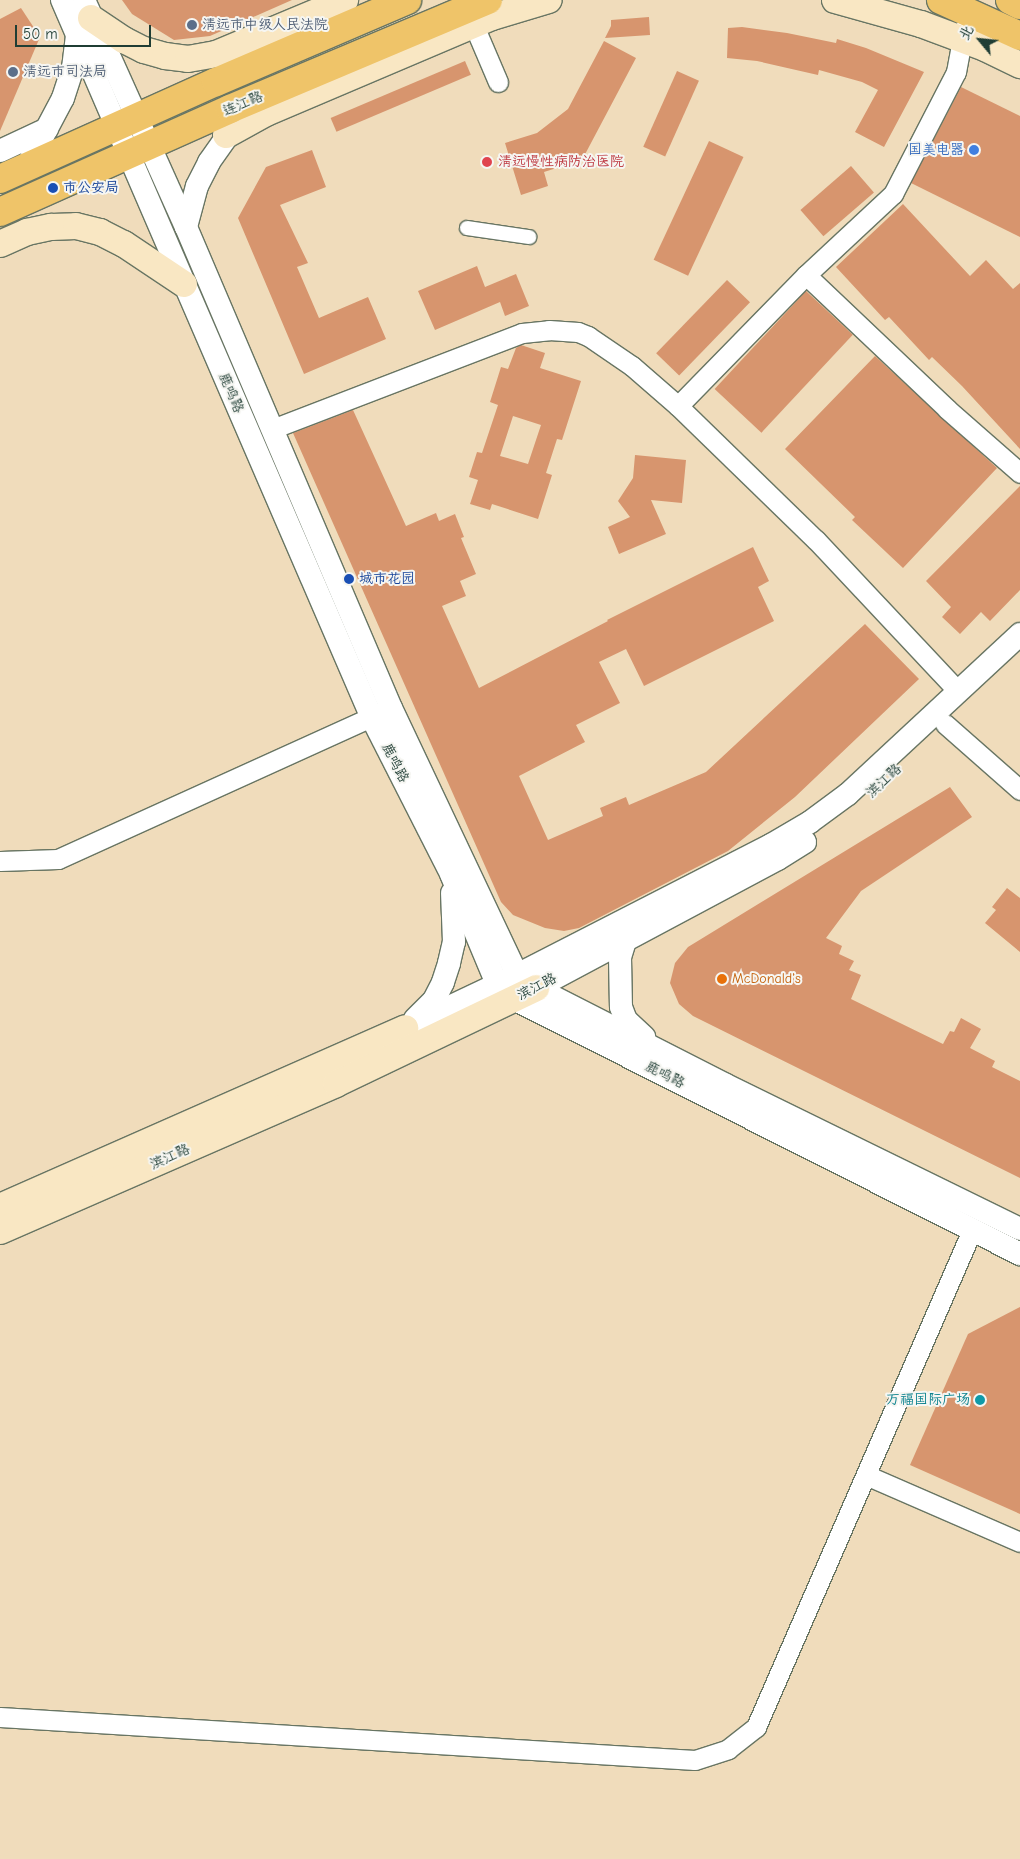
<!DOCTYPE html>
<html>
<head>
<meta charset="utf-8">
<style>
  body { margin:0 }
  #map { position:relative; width:1020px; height:1859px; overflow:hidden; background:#f0dcbb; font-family:"Comic Neue","LXGW WenKai TC",sans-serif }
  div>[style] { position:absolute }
  .building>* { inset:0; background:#d7956e; transform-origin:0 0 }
  .roads { filter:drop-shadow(1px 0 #687563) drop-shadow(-1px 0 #687563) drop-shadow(0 1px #687563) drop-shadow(0 -1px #687563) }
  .pedestrian>* { height:14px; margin:-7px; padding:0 7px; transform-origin:7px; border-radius:7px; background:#fff }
  .minor>* { height:19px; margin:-9.5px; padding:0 9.5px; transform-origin:9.5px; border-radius:9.5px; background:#fff }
  .tertiary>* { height:22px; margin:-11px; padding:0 11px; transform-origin:11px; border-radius:11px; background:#fff }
  .secondary>* { height:26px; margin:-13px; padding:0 13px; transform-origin:13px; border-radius:13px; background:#f9e7c3 }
  .primary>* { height:28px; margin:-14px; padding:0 14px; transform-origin:14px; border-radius:14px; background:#efc469 }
  .dots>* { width:14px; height:14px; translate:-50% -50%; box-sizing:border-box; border:2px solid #f6f6f2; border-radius:50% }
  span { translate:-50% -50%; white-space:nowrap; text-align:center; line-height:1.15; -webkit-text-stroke:4px #f6f6f2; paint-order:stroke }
  .service-label { font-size:14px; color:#4e5e75 }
  .left { translate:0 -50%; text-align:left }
  .street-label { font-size:14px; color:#1f3d34 }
  .shop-label { font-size:14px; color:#366cbe }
  .right { translate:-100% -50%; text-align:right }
  .health-label { font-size:14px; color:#be3a42 }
  .transit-label { font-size:14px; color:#164399 }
  .food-label { font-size:14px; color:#c56008 }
  .culture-label { font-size:14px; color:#0d838f }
  .north { position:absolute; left:955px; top:15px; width:50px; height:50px; -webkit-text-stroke:4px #f6f6f2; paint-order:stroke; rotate:298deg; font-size:14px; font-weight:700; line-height:20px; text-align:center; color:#1f3d34 }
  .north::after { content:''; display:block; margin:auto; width:18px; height:22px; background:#1f3d34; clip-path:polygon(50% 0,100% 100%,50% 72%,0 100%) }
  .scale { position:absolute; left:15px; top:25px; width:136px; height:22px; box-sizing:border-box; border:2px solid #1f3d34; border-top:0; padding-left:6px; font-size:15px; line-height:18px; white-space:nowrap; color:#1f3d34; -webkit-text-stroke:4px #f6f6f2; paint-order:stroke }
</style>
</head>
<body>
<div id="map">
  <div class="building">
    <div style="clip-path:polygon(122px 0,292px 0,210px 36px,174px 40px,132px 14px)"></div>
    <div style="clip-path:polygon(21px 8px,40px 37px,0 131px,0 19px)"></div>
    <div style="clip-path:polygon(649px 17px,650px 35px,605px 38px,611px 26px,611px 20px)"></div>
    <div style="clip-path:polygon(742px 27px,787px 33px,836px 43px,837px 39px,866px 48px,924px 72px,884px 147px,855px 132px,878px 90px,862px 82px,819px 70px,818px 75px,757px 61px,727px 58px,728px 28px)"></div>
    <div style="clip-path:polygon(604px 41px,636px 58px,582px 160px,544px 172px,548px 186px,521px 195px,505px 143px,537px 133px,568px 109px)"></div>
    <div style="left:465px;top:61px;width:15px;height:146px;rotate:67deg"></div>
    <div style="left:677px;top:71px;width:24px;height:83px;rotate:24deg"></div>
    <div style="clip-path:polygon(961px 87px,1020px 116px,1020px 237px,911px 183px)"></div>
    <div style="left:709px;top:141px;width:38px;height:131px;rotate:25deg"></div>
    <div style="clip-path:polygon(312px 150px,326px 187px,280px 205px,308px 263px,297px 267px,319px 318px,368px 297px,386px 339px,304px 374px,238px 218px,266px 167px)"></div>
    <div style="left:851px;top:166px;width:35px;height:67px;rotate:49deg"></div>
    <div style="clip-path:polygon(903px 204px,970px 276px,986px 260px,1013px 289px,1020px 283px,1020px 449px,962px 386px,932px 357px,929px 360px,889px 317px,885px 320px,836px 267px)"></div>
    <div style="clip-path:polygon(477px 266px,485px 287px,516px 274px,529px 306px,505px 316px,500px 302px,435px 330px,418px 291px)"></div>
    <div style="left:727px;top:280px;width:32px;height:102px;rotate:44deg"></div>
    <div style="left:806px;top:291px;width:64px;height:134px;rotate:43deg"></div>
    <div style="clip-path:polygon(evenodd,521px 345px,545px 353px,540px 368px,581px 381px,562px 440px,557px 439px,546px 473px,552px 475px,538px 519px,492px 504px,490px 510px,470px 504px,478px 480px,469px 477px,477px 452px,482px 453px,498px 405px,490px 402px,501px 367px,508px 369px,516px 348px,521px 345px,513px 416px,541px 425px,528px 464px,500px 456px,513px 416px)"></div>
    <div style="clip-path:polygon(875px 356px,997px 468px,903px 568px,852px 520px,855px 517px,785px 449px)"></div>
    <div style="clip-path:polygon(353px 410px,406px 526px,436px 513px,439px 521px,455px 514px,464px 537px,461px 538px,476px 574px,460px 581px,466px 596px,442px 606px,479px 688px,608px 621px,607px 620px,753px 547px,769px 581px,758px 587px,774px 621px,644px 686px,626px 649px,599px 662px,620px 703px,576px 725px,585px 742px,519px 776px,548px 840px,603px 816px,600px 808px,626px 797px,629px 805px,706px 772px,865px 624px,919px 679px,795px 797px,728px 851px,579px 928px,564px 931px,545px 928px,513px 915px,501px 902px,293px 433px)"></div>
    <div style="clip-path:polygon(635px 455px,686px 460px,682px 503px,651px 500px,666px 534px,619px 554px,608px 527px,630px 517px,618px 501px,633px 478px)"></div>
    <div style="clip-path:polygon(1020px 486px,1020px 590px,990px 621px,981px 612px,960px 634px,942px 617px,951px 607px,926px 581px)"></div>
    <div style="clip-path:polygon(950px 787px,972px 817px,861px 891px,826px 938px,842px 946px,839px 954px,854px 961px,849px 970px,861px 975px,851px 999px,943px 1044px,950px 1031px,954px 1032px,961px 1018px,981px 1029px,970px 1048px,995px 1061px,992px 1067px,1020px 1081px,1020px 1178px,693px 1016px,679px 1004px,670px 983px,675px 963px,688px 947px)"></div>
    <div style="clip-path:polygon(1007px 888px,1020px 898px,1020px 952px,985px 923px,996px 910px,992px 907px)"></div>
    <div style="clip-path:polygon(1020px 1307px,1020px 1514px,910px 1465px,968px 1334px)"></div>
  </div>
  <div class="roads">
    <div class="pedestrian">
      <div style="left:467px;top:228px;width:63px;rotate:8.3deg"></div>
    </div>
    <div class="minor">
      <div style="left:469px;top:14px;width:74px;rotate:66.9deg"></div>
      <div style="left:806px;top:275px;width:195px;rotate:43.5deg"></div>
      <div style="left:947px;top:409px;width:97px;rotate:41.2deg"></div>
      <div style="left:678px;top:406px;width:183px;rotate:-45.7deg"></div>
      <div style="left:806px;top:275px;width:119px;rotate:-43deg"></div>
      <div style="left:893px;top:194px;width:137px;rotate:-62.7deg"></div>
      <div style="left:956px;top:72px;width:44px;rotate:-79.5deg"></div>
      <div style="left:272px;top:429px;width:268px;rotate:-21deg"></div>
      <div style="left:522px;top:333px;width:27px;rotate:-6deg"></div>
      <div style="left:549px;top:330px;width:29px;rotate:4deg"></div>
      <div style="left:578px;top:332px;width:11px;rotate:22deg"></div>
      <div style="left:588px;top:336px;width:53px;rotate:34.3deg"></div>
      <div style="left:632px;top:366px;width:61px;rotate:41deg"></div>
      <div style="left:678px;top:406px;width:192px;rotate:44.2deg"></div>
      <div style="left:816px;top:540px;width:207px;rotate:46.8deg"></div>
      <div style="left:945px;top:724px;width:100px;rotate:41.3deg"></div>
      <div style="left:0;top:861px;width:58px;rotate:-2deg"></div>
      <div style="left:58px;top:859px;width:358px;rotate:-24.4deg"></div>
      <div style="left:866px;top:1475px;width:168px;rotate:23.5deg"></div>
      <div style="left:0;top:1717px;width:696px;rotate:3.54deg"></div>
      <div style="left:695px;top:1760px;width:35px;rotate:-18deg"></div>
      <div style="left:728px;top:1749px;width:36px;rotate:-38deg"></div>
      <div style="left:756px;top:1727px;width:542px;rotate:-66.51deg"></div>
    </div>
    <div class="tertiary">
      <div style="left:62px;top:0;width:782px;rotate:66.65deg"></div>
      <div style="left:372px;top:718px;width:175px;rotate:63.1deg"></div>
      <div style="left:451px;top:874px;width:119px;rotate:67.3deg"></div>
      <div style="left:497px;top:984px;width:23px;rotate:41deg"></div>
      <div style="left:514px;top:999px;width:567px;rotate:26.75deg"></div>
      <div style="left:84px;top:0;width:249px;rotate:65.8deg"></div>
      <div style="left:186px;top:227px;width:523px;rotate:66.92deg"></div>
      <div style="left:391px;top:708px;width:295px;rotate:64.7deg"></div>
      <div style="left:517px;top:975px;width:23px;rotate:34deg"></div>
      <div style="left:536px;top:988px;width:213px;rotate:27deg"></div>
      <div style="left:726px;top:1085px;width:327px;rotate:26.1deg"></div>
      <div style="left:0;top:151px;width:52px;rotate:-25.1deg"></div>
      <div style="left:26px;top:168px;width:79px;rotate:-62.1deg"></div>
      <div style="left:63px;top:98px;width:32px;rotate:-72deg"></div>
      <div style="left:73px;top:68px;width:32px;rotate:-83deg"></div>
      <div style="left:186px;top:227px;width:42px;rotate:-75deg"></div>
      <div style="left:197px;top:186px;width:27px;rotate:-63deg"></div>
      <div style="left:209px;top:162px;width:50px;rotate:-54.7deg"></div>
      <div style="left:625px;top:941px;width:17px;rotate:107deg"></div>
      <div style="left:620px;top:957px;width:50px;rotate:88.9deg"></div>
      <div style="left:621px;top:1007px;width:14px;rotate:69deg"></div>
      <div style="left:626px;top:1020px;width:25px;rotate:43deg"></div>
      <div style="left:536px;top:988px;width:274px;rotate:-28.1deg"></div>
      <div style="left:778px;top:859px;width:32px;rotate:-32deg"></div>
      <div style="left:415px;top:1019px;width:27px;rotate:-45deg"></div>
      <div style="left:434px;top:1000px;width:20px;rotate:-63deg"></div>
      <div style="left:443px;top:982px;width:20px;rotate:-72deg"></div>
      <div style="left:449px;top:963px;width:22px;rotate:-77deg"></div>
      <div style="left:454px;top:942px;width:49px;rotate:-92.3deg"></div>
      <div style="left:405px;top:1028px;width:124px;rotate:-25.3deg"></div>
      <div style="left:517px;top:975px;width:285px;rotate:-27.1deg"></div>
      <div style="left:771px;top:845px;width:45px;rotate:-30.5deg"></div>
      <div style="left:810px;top:822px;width:47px;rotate:-36.4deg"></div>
      <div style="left:848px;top:794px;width:235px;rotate:-42.9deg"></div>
    </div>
    <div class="secondary">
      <div style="left:835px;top:0;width:89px;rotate:15.6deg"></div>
      <div style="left:921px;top:24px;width:68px;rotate:20.6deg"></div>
      <div style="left:985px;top:48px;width:39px;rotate:26deg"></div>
      <div style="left:91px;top:18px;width:40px;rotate:34deg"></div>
      <div style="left:124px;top:40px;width:22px;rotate:27deg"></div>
      <div style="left:144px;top:50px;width:22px;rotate:16deg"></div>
      <div style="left:165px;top:56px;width:23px;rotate:7deg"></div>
      <div style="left:188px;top:59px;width:28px;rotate:-10deg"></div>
      <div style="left:216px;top:54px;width:140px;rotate:-22.7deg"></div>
      <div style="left:226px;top:135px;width:46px;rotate:-28.8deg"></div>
      <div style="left:266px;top:113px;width:246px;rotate:-23deg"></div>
      <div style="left:492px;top:17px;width:59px;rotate:-16.6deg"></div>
      <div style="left:0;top:244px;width:30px;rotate:-24deg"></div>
      <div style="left:27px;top:232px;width:25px;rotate:-12deg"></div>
      <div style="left:51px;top:227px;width:25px;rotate:-2deg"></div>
      <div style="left:76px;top:226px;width:25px;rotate:14deg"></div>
      <div style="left:100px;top:232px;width:27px;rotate:27deg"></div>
      <div style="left:124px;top:244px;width:72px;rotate:33.7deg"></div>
      <div style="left:0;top:1207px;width:443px;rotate:-23.8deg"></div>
      <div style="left:0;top:1231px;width:367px;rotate:-23.6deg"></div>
      <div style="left:336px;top:1084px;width:222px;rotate:-25.6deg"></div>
    </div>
    <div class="primary">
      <div style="left:941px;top:0;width:87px;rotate:24.5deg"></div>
      <div style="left:1010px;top:0;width:11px;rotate:27deg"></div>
      <div style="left:0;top:179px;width:237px;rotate:-24.2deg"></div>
      <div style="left:216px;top:82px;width:208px;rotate:-23.2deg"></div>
      <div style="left:0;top:212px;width:252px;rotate:-24.1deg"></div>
      <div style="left:230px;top:109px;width:280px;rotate:-22.9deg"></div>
    </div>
  </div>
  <div class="dots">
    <div style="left:192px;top:25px;background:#5c6f8a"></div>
    <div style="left:13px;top:72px;background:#5c6f8a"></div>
    <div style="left:974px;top:150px;background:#3f7fe0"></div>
    <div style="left:487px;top:162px;background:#e0444e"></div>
    <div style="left:53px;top:188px;background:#1a4fb4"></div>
    <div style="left:349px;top:579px;background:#1a4fb4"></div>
    <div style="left:722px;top:979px;background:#e8710a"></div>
    <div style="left:980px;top:1400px;background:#0f9aa8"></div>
  </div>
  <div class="service-label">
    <span class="left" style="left:202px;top:25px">清远市中级人民法院</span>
    <span class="left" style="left:23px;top:72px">清远市司法局</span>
  </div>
  <div class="street-label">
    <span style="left:243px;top:104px;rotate:-23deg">连江路</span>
    <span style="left:231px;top:393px;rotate:67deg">鹿鸣路</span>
    <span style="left:395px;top:763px;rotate:63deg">鹿鸣路</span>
    <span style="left:884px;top:781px;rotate:-43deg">滨江路</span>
    <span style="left:537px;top:987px;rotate:-27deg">滨江路</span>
    <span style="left:665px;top:1075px;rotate:27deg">鹿鸣路</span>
    <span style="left:170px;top:1157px;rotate:-24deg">滨江路</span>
  </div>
  <div class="shop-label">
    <span class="right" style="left:964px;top:150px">国美电器</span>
  </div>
  <div class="health-label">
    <span class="left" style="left:498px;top:162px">清远慢性病防治医院</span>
  </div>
  <div class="transit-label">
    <span class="left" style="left:63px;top:188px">市公安局</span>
    <span class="left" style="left:359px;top:579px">城市花园</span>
  </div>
  <div class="food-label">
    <span class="left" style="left:732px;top:979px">McDonald's</span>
  </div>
  <div class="culture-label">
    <span class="right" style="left:970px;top:1400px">万福国际广场</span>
  </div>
  <div class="north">北</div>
  <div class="scale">50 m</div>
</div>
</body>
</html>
